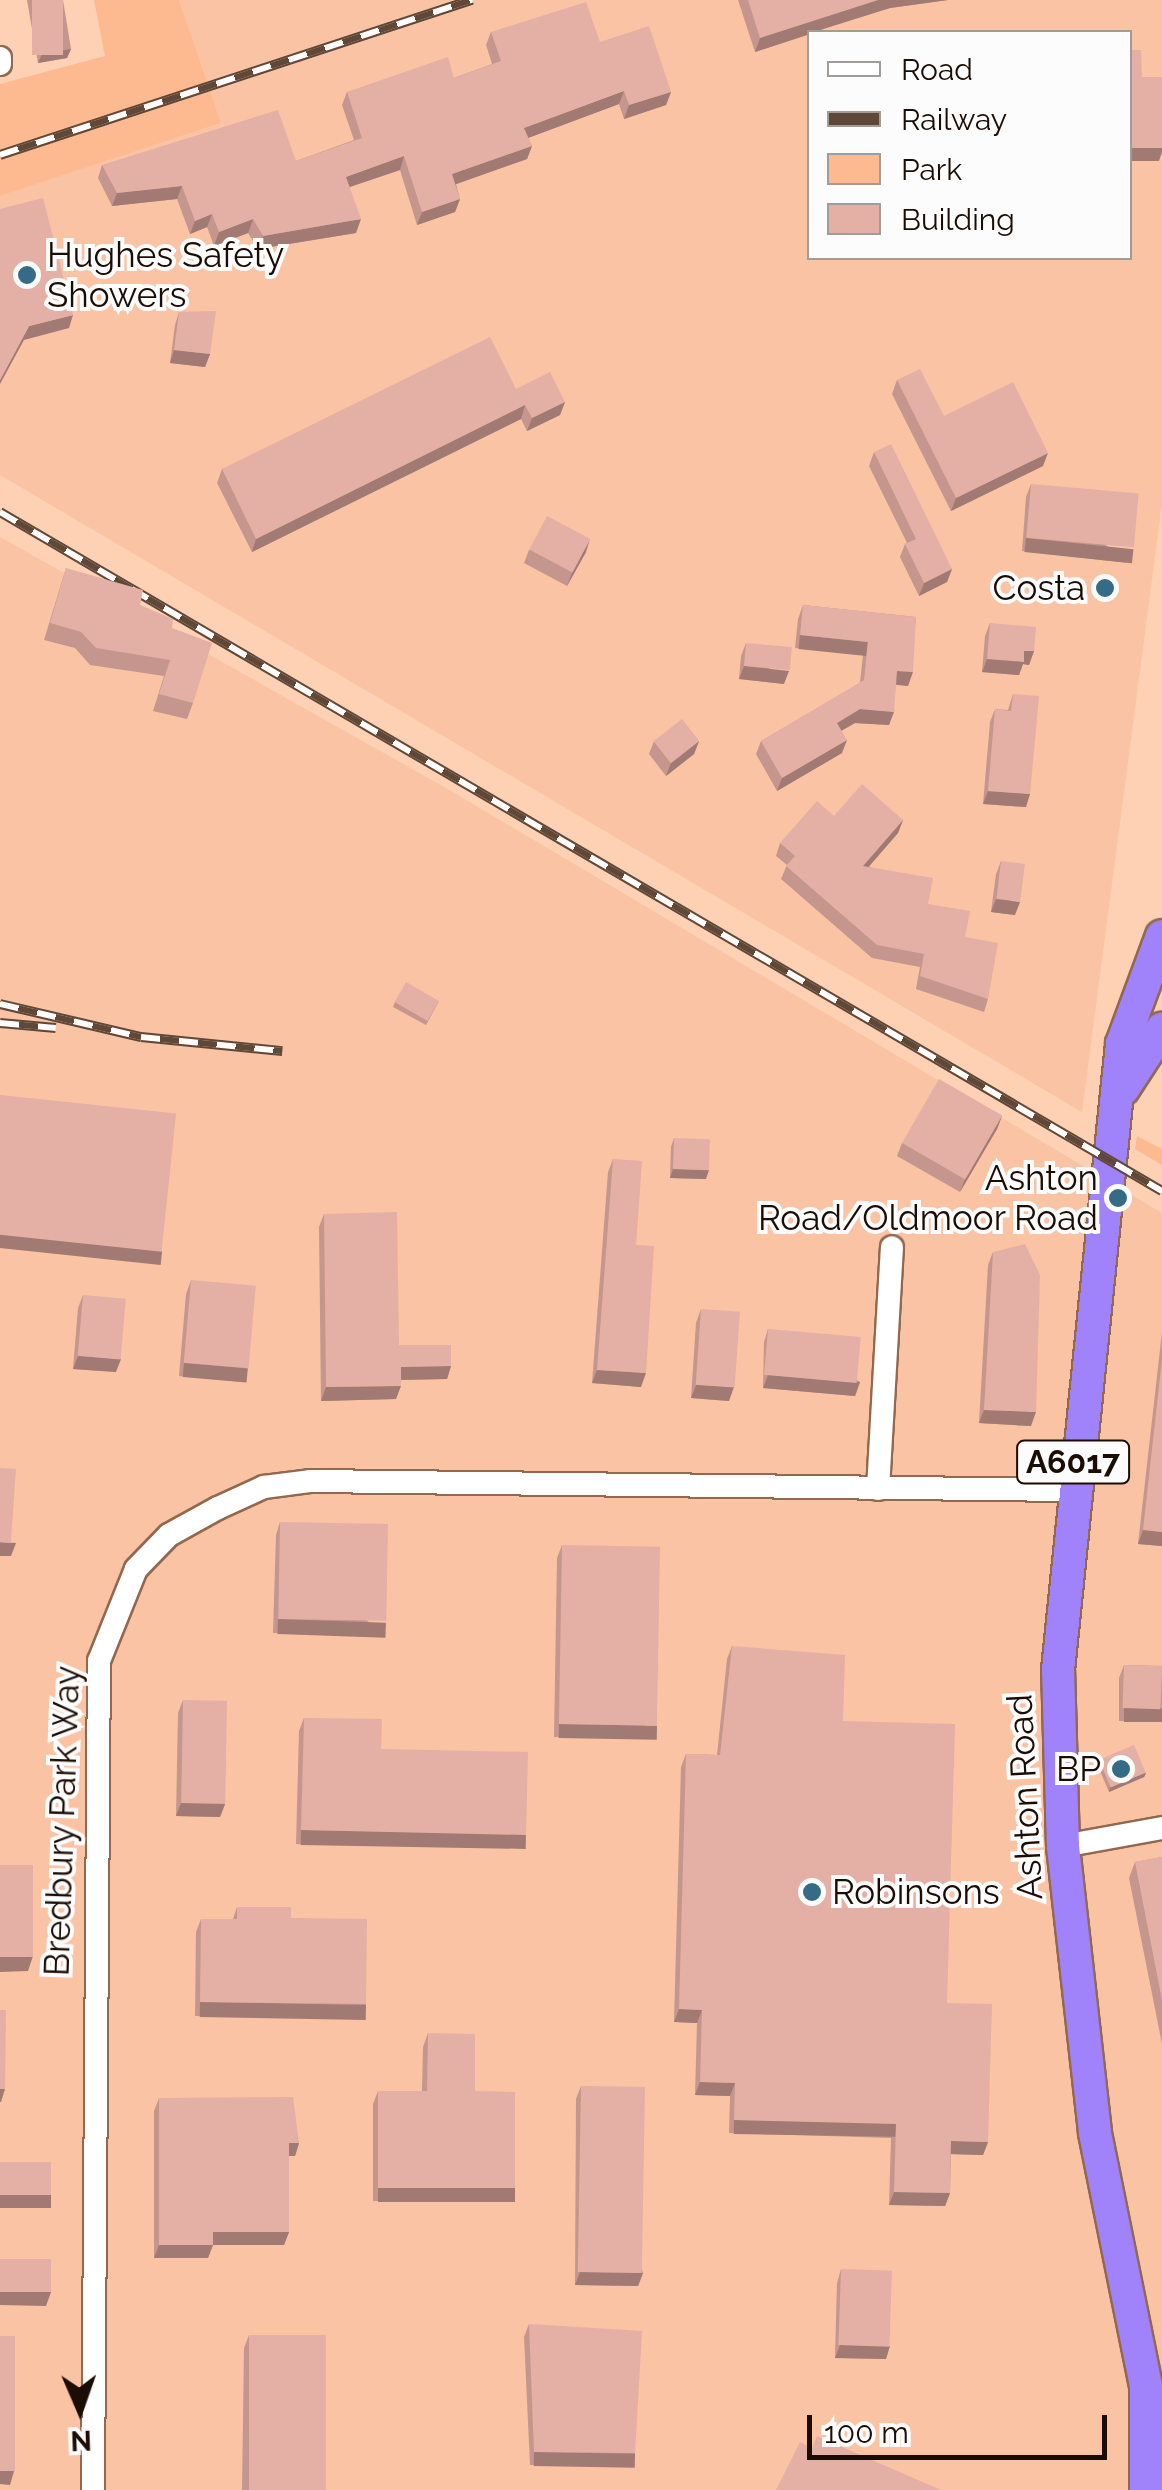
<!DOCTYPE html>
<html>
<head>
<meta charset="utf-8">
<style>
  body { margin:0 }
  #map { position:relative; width:1162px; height:2490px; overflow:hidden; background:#fed0b4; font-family:Raleway,sans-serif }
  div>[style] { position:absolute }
  .built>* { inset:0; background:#f9c3a4 }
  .green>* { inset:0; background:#fdb990 }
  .roads { filter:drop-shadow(2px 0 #92684f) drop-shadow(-2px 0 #92684f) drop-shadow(0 2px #92684f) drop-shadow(0 -2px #92684f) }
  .minor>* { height:22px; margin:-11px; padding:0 11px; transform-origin:11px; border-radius:11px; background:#fff }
  .highway>* { height:32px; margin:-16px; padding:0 16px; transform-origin:16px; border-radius:16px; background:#a083fb }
  .rail>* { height:10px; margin-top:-5px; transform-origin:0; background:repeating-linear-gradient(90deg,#fcfcfc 0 19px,#604839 0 38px); box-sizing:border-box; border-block:2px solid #604839 }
  .wall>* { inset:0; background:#c4968d }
  .shaded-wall>* { inset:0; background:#a07a73; transform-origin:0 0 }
  .building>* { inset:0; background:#e4afa4; transform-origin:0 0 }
  .dots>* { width:28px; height:28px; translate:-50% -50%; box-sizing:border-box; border:5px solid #fcfcfc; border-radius:50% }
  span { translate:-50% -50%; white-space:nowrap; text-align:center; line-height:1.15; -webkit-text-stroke:8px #fcfcfc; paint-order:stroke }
  .shield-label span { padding:2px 8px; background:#fcfcfc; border:2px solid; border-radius:8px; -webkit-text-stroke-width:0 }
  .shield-label { font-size:32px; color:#1c0d04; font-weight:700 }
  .poi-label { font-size:35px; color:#1c0d04 }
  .left { translate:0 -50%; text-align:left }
  .right { translate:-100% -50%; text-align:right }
  .street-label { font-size:35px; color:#1c0d04 }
  .legend { position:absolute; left:807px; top:30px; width:325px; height:230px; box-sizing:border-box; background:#fcfcfc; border:2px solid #a29c99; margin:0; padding:12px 18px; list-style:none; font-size:30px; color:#1c0d04 }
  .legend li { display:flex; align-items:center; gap:20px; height:50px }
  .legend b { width:50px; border:2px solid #a29c99 }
  .north { position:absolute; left:30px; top:2360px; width:100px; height:100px; -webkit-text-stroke:8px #fcfcfc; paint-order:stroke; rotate:178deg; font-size:28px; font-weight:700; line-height:40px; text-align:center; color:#1c0d04 }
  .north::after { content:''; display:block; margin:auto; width:35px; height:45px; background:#1c0d04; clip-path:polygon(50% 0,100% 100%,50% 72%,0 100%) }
  .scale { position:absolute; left:807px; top:2415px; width:300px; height:45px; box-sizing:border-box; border:5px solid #1c0d04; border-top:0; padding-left:12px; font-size:30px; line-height:35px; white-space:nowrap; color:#1c0d04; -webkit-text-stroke:8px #fcfcfc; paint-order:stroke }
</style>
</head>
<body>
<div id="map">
  <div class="built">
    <div style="clip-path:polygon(evenodd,179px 0,1162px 0,1162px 503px,1082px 1112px,0 475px,0 196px,221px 123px,179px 0,810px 32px,1130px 32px,1130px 258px,810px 258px,810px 32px)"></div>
    <div style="clip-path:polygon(0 537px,446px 788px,1162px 1213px,1162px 2490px,0 2490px)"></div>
  </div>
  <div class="green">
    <div style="clip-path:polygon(94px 0,179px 0,221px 123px,0 196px,0 84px,105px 56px)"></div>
    <div style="clip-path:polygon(1137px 1136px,1162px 1149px,1162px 1165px,1135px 1149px)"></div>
  </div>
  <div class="roads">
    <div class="minor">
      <div style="left:0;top:58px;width:6px;rotate:90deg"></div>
      <div style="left:878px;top:1489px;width:242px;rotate:-86.7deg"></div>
      <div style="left:1063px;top:1846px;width:101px;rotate:-10.3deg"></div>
      <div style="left:93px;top:2490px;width:829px;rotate:-89.59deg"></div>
      <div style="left:99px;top:1661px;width:99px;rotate:-68.1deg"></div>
      <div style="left:136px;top:1569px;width:47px;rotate:-45.9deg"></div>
      <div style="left:169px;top:1535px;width:56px;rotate:-28.9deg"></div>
      <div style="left:218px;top:1508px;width:51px;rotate:-24.5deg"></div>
      <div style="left:264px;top:1487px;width:46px;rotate:-7.4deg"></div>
      <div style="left:310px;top:1481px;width:760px;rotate:0.68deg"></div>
    </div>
    <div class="highway">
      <div style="left:1123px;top:1089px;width:72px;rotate:-57deg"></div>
      <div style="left:1146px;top:2490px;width:104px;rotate:-90deg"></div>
      <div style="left:1146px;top:2386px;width:259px;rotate:-101.4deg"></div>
      <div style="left:1095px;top:2132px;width:288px;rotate:-96.4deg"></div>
      <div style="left:1063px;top:1846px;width:176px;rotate:-91.6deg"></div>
      <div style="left:1058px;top:1670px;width:629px;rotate:-84.16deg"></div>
      <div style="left:1122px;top:1044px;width:115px;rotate:-69.7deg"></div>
    </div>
  </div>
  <div class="rail">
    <div style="left:0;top:155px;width:497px;rotate:-18.2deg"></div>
    <div style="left:0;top:512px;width:1346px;rotate:30.3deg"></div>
    <div style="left:0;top:1004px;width:145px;rotate:13.2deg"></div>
    <div style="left:141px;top:1037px;width:142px;rotate:5.7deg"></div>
    <div style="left:0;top:1023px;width:56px;rotate:5.1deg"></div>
  </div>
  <div class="wall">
    <div style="clip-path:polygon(27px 0,63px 0,71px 49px,67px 58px,38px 63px)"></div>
    <div style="clip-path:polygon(738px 0,948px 0,890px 8px,810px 32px,810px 34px,755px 52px)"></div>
    <div style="clip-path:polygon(491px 32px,600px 42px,671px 92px,666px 105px,624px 119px,619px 104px,528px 138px,532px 146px,527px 159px,456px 184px,460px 199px,455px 212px,417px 225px,400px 170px,349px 187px,356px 233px,258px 249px,248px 233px,214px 246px,207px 227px,190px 234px,177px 199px,112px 206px,98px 178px,102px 165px,296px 161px,354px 140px,342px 105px,347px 92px,454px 78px,492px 64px,486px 45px)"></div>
    <div style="clip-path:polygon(179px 312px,210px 354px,205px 367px,170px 363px,175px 325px)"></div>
    <div style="clip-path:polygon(897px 380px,944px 416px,1043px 466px,951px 511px,892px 394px)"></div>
    <div style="clip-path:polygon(516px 389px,565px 402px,560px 415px,527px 431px,521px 419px,252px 552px,217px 483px,222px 469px)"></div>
    <div style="clip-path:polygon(874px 452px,952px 569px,947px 582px,919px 596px,900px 557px,905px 544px,907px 543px,869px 466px)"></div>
    <div style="clip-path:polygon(1031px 484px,1128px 563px,1022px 551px,1026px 497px)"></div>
    <div style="clip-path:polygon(529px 550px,586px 552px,567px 586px,524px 563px)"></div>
    <div style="clip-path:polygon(66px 568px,140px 605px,172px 628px,193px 703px,187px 719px,153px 711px,164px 676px,90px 665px,75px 648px,44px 640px)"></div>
    <div style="clip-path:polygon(803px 605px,916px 617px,908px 686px,896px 685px,889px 725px,855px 723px,841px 731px,842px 753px,777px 791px,756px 754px,761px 741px,860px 683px,863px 655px,795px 648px,798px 619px)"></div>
    <div style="clip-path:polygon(990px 623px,1034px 651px,1029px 665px,1023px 664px,1019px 675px,982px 672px,985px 636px)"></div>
    <div style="clip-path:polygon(746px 643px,784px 684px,739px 679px,741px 656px)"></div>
    <div style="clip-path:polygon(1013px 694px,1026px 807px,983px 804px,990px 722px,995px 709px,1008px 710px)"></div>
    <div style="clip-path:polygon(654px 741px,699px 741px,694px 754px,666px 776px,649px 754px)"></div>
    <div style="clip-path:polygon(834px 816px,903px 820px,898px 833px,869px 866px,928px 904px,965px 937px,988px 999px,984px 1012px,916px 989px,920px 967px,872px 958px,781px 879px,787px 865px,776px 856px,780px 843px)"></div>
    <div style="clip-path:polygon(1001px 861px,1015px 915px,991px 912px,996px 874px)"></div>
    <div style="clip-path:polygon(439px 1001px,426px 1025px,393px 1007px,395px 1002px)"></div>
    <div style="clip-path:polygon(1002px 1116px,997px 1129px,960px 1192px,897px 1156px,902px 1143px)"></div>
    <div style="clip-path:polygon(674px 1138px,706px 1179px,670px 1178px,671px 1147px)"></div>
    <div style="clip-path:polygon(613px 1159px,636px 1245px,641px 1387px,592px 1383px,608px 1172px)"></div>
    <div style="clip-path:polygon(324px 1214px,399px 1345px,451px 1366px,447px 1379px,401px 1380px,396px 1399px,321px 1401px,319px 1227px)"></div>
    <div style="clip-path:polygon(993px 1252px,1031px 1426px,979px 1423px,988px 1265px)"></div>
    <div style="clip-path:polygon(191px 1280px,248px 1369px,243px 1382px,179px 1376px,186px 1294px)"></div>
    <div style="clip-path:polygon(83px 1295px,116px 1372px,73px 1369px,78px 1308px)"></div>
    <div style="clip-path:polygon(701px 1309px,729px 1401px,691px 1398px,696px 1323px)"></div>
    <div style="clip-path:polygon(768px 1329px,860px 1382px,855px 1396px,763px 1388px,764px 1342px)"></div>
    <div style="clip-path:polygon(1162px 1332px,1162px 1546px,1138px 1544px)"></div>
    <div style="clip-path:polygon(280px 1522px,381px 1636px,273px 1633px,276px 1535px)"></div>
    <div style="clip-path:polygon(562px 1545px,652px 1739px,554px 1737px,557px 1558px)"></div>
    <div style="clip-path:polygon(732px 1646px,843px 1721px,947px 2003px,988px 2142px,983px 2155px,951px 2154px,950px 2193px,945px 2206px,889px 2205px,891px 2138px,729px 2133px,730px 2096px,695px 2095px,697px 2023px,674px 2022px,681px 1767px,686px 1754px,717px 1755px,727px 1659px)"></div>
    <div style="clip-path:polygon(1124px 1665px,1162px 1666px,1162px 1721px,1119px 1721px,1119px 1678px)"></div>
    <div style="clip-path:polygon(183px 1700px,225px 1804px,220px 1817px,176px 1816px,178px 1713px)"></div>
    <div style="clip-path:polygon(304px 1718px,381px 1749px,521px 1848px,296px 1844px,299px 1731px)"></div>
    <div style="clip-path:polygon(1099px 1759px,1146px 1773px,1144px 1777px,1109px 1792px,1097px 1764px)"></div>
    <div style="clip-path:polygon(1162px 1857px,1162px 2044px,1129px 1878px,1135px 1862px)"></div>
    <div style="clip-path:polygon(237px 1907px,291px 1918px,366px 2004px,361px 2017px,195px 2016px,196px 1932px,201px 1919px,233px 1919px)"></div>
    <div style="clip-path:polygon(428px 2033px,475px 2091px,510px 2201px,373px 2201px,373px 2104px,378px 2091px,422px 2091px,423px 2047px)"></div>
    <div style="clip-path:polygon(581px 2086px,643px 2273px,638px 2286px,575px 2285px,576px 2099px)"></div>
    <div style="clip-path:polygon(159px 2098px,299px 2143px,295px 2156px,289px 2156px,289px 2232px,284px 2245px,213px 2245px,208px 2258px,154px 2258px,154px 2111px)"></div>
    <div style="clip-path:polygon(841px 2269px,886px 2359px,835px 2358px,837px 2283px)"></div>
    <div style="clip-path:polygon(529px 2324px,635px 2453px,630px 2466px,530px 2465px,524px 2337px)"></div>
    <div style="clip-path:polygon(249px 2335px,325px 2490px,242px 2490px,244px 2348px)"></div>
  </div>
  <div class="shaded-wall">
    <div style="clip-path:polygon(878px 0,948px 0,890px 8px,814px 32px,810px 32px,810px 34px,755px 52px,760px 38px)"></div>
    <div style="clip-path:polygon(71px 49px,67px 58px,38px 63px,42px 54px)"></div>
    <div style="clip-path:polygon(624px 91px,619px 104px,520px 141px,524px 128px)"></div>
    <div style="clip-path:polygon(671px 92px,666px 105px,624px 119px,629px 105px)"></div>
    <div style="clip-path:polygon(532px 146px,527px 159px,448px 187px,452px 174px)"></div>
    <div style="clip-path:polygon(1130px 148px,1162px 148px,1162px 152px,1159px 161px,1130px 161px)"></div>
    <div style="clip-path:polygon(404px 156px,400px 170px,341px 190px,346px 177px)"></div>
    <div style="clip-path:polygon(182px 186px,177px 199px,112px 206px,117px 193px)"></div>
    <div style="clip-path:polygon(460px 199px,455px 212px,417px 225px,422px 212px)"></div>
    <div style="clip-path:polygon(212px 214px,207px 227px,190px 234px,195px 221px)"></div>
    <div style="clip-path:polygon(253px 219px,248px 233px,214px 246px,219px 232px)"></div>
    <div style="clip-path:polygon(361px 219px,356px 233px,258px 249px,263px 236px)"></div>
    <div style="clip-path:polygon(73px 315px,69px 328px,24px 340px,0 384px,0 380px,29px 326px)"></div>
    <div style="clip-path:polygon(174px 350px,210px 354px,205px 367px,170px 363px)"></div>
    <div style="clip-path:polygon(565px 402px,560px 415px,527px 431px,532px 418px)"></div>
    <div style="clip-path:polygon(525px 405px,521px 419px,252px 552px,256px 539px)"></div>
    <div style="clip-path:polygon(1048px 453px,1043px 466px,951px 511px,956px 498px)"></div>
    <div style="left:1026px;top:538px;width:108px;height:14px;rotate:6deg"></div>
    <div style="clip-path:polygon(590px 539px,586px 552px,567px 586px,572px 573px)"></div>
    <div style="clip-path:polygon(952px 569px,947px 582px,919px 596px,924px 583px)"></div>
    <div style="left:800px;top:635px;width:68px;height:14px;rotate:6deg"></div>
    <div style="clip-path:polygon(1024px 651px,1034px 651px,1029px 665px,1023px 664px,1019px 675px,982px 672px,987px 659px)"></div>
    <div style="clip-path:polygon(744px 666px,789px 671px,784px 684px,739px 679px)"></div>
    <div style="clip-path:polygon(897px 671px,913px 672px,908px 686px,892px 684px)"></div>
    <div style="clip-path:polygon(860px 709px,894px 712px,889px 725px,855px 723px,832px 736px,837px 723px)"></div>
    <div style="clip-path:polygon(847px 740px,842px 753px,777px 791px,782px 778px)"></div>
    <div style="clip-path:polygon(699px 741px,694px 754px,666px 776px,671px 763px)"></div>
    <div style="clip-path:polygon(988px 791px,1030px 794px,1026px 807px,983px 804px)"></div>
    <div style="clip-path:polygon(903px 820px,898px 833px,859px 878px,863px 866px)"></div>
    <div style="clip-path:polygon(996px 899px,1020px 902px,1015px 915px,991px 912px)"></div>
    <div style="clip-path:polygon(1002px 1116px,997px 1129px,960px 1192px,965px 1179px)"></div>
    <div style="clip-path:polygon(673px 1169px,709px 1170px,706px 1179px,670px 1178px)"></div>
    <div style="left:0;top:1234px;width:163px;height:14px;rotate:6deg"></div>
    <div style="clip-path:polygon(78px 1356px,121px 1359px,116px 1372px,73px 1369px)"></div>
    <div style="left:184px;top:1363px;width:64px;height:14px;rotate:5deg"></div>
    <div style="clip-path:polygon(451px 1366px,447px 1379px,396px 1380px,401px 1367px)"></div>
    <div style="clip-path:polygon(597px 1370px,646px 1373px,641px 1387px,592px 1383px)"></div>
    <div style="clip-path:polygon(768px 1375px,860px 1382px,855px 1396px,763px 1388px)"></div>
    <div style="clip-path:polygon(696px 1385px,734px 1387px,729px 1401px,691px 1398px)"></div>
    <div style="clip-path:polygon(401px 1386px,396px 1399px,321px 1401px,326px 1387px)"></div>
    <div style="clip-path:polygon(984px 1410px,1036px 1412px,1031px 1426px,979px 1423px)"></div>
    <div style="clip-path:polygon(1143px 1530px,1162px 1532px,1162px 1546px,1138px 1544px)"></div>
    <div style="clip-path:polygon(0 1542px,16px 1543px,11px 1556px,0 1556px)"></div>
    <div style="left:278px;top:1619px;width:108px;height:15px;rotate:2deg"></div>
    <div style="left:1124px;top:1708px;width:38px;height:14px"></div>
    <div style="left:559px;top:1724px;width:98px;height:14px;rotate:1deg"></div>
    <div style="clip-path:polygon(1146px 1773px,1144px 1777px,1109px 1792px,1110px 1787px)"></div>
    <div style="clip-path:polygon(181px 1803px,225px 1804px,220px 1817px,176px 1816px)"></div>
    <div style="left:301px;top:1830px;width:225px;height:15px;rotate:1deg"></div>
    <div style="clip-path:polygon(33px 1956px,28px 1971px,0 1972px,0 1957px)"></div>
    <div style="left:200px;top:2002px;width:166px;height:15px;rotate:1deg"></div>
    <div style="clip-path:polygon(679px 2009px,702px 2010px,697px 2023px,674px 2022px)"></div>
    <div style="clip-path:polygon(700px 2082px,735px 2083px,730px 2096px,695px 2095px)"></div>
    <div style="clip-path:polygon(0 2089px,5px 2089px,1px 2102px,0 2102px)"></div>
    <div style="left:734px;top:2120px;width:162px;height:14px;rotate:1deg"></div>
    <div style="clip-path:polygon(951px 2141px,988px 2142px,983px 2155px,947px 2154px)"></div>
    <div style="clip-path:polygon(289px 2143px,299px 2143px,295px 2156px,284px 2156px)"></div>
    <div style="left:378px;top:2188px;width:137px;height:14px"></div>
    <div style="clip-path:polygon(894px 2192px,950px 2193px,945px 2206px,889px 2205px)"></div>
    <div style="left:0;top:2195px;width:51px;height:13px"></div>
    <div style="clip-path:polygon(213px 2232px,289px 2232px,284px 2245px,213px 2245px,208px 2258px,154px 2258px,159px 2245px)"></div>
    <div style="clip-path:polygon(580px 2272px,643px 2273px,638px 2286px,575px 2285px)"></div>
    <div style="clip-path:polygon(0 2292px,51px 2292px,46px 2306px,0 2305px)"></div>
    <div style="clip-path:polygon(840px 2345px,890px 2346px,886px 2359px,835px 2358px)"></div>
    <div style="left:534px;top:2452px;width:101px;height:14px;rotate:1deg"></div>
    <div style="clip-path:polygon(0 2471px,14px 2471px,10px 2485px,0 2484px)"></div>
  </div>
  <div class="building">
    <div style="left:32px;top:0;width:31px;height:55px"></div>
    <div style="clip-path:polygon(748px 0,878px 0,760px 38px)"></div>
    <div style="clip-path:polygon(586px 2px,600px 42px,649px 26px,671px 92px,629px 105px,624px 91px,524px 128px,532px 146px,452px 174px,460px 199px,422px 212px,404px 156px,346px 177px,361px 219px,263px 236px,253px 219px,219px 232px,212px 214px,195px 221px,182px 186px,117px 193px,102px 165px,278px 110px,296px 161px,362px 138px,347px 92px,448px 57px,454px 78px,501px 61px,491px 32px)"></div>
    <div style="clip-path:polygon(1130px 50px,1141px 50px,1142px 77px,1162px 77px,1162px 148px,1130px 148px)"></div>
    <div style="clip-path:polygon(43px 198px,73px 315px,29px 326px,0 380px,0 209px)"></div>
    <div style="clip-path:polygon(216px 311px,210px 354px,174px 350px,179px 312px)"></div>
    <div style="clip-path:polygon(490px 337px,516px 389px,550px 372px,565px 402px,532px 418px,525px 405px,256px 539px,222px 469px)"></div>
    <div style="clip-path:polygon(920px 369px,944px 416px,1013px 382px,1048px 453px,956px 498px,897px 380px)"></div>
    <div style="clip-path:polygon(891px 444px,952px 569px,924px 583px,905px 544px,916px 539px,874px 452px)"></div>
    <div style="left:1031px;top:484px;width:108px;height:54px;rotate:5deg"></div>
    <div style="left:547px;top:516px;width:49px;height:38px;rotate:28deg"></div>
    <div style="clip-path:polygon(66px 568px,143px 590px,140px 605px,173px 619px,172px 628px,212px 643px,193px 703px,159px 694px,170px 660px,96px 648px,81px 632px,50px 623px)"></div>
    <div style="clip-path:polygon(803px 605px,916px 617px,913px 672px,897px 671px,894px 712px,860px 709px,837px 723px,847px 740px,782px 778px,761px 741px,864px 680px,868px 642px,800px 635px)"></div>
    <div style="clip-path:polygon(990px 623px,1036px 627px,1034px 651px,1024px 651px,1024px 662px,987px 659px)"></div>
    <div style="left:746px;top:643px;width:46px;height:23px;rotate:5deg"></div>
    <div style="clip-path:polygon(1013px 694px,1039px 696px,1030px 794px,988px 791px,995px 709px,1011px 711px)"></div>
    <div style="left:682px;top:719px;width:28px;height:36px;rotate:52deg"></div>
    <div style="clip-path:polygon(862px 784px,903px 820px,863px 866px,933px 878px,928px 904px,970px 911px,965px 937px,998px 943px,988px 999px,920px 976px,924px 954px,877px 945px,786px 866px,795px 856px,780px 843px,817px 801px,834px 816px)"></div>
    <div style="left:1001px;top:861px;width:24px;height:38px;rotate:7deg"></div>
    <div style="left:406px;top:982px;width:38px;height:23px;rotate:30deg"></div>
    <div style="left:939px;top:1079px;width:73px;height:74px;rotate:30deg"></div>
    <div style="left:0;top:1095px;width:177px;height:139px;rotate:6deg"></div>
    <div style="left:674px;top:1138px;width:36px;height:31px;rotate:2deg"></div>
    <div style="clip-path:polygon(613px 1159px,642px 1161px,636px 1245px,654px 1246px,646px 1373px,597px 1370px)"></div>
    <div style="clip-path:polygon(397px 1212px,399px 1345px,451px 1345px,451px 1366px,401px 1367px,401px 1386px,326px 1387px,324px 1214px)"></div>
    <div style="clip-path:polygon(1025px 1244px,1040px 1275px,1036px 1412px,984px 1410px,993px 1252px)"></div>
    <div style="left:191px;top:1280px;width:65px;height:83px;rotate:5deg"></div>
    <div style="left:83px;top:1295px;width:43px;height:61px;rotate:5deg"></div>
    <div style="left:701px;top:1309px;width:39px;height:76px;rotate:4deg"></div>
    <div style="left:768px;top:1329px;width:93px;height:46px;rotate:5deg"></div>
    <div style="clip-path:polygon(1162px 1359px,1162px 1532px,1143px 1530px)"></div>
    <div style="left:0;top:1468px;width:16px;height:74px;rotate:4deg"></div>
    <div style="left:280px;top:1522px;width:108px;height:97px;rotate:1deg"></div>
    <div style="left:562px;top:1545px;width:98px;height:179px;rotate:1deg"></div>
    <div style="clip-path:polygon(732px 1646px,845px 1655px,843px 1721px,955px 1724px,947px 2003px,992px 2004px,988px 2142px,951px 2141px,950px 2193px,894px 2192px,896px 2124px,734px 2120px,735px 2083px,700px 2082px,702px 2010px,679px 2009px,686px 1754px,720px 1755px)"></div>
    <div style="left:1124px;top:1665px;width:38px;height:43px;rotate:2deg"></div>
    <div style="left:183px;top:1700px;width:44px;height:103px;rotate:1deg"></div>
    <div style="clip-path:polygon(304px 1718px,382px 1719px,381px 1749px,528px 1752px,526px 1835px,301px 1830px)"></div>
    <div style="left:1134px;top:1745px;width:30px;height:38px;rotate:67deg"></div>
    <div style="clip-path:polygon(1162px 1857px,1162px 2000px,1135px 1862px)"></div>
    <div style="left:0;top:1865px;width:33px;height:92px"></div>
    <div style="clip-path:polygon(237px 1907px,291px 1907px,291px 1918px,367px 1919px,366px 2004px,200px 2002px,201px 1919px,237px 1919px)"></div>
    <div style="clip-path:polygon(0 2010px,6px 2010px,5px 2089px,0 2089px)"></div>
    <div style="clip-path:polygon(428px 2033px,475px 2034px,475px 2091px,515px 2092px,515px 2188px,378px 2188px,378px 2091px,427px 2091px)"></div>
    <div style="left:581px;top:2086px;width:64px;height:186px;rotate:1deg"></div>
    <div style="clip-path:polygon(293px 2097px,299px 2143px,289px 2143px,289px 2232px,213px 2232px,213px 2245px,159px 2245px,159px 2098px)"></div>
    <div style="left:0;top:2162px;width:51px;height:33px"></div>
    <div style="left:0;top:2259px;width:51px;height:33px"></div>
    <div style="left:841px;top:2269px;width:51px;height:76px;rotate:2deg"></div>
    <div style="clip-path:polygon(529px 2324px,642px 2331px,635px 2453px,534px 2452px)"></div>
    <div style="left:249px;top:2335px;width:77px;height:155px"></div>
    <div style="left:0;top:2336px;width:15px;height:135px"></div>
    <div style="clip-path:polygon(817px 2436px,941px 2490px,776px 2490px,800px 2442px,812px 2448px)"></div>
  </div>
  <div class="dots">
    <div style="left:27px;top:275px;background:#356b86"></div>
    <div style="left:1105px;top:588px;background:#356b86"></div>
    <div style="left:1118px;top:1198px;background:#356b86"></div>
    <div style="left:1121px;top:1769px;background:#356b86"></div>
    <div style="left:812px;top:1892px;background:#356b86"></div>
  </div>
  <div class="shield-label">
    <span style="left:1073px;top:1462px">A6017</span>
  </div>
  <div class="poi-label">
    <span class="left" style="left:47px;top:275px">Hughes Safety<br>Showers</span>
    <span class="right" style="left:1085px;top:588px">Costa</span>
    <span class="right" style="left:1098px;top:1198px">Ashton<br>Road/Oldmoor Road</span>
    <span class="right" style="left:1101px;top:1769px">BP</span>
    <span class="left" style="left:832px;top:1892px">Robinsons</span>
  </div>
  <div class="street-label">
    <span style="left:1025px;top:1797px;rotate:-93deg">Ashton Road</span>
    <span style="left:62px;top:1821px;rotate:-88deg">Bredbury Park Way</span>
  </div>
  <ul class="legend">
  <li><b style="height:12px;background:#fff"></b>Road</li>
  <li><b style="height:12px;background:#604839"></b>Railway</li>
  <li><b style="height:28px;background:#fdb990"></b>Park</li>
  <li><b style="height:28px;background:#e4afa4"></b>Building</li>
  </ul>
  <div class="north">N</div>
  <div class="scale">100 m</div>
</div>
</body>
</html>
